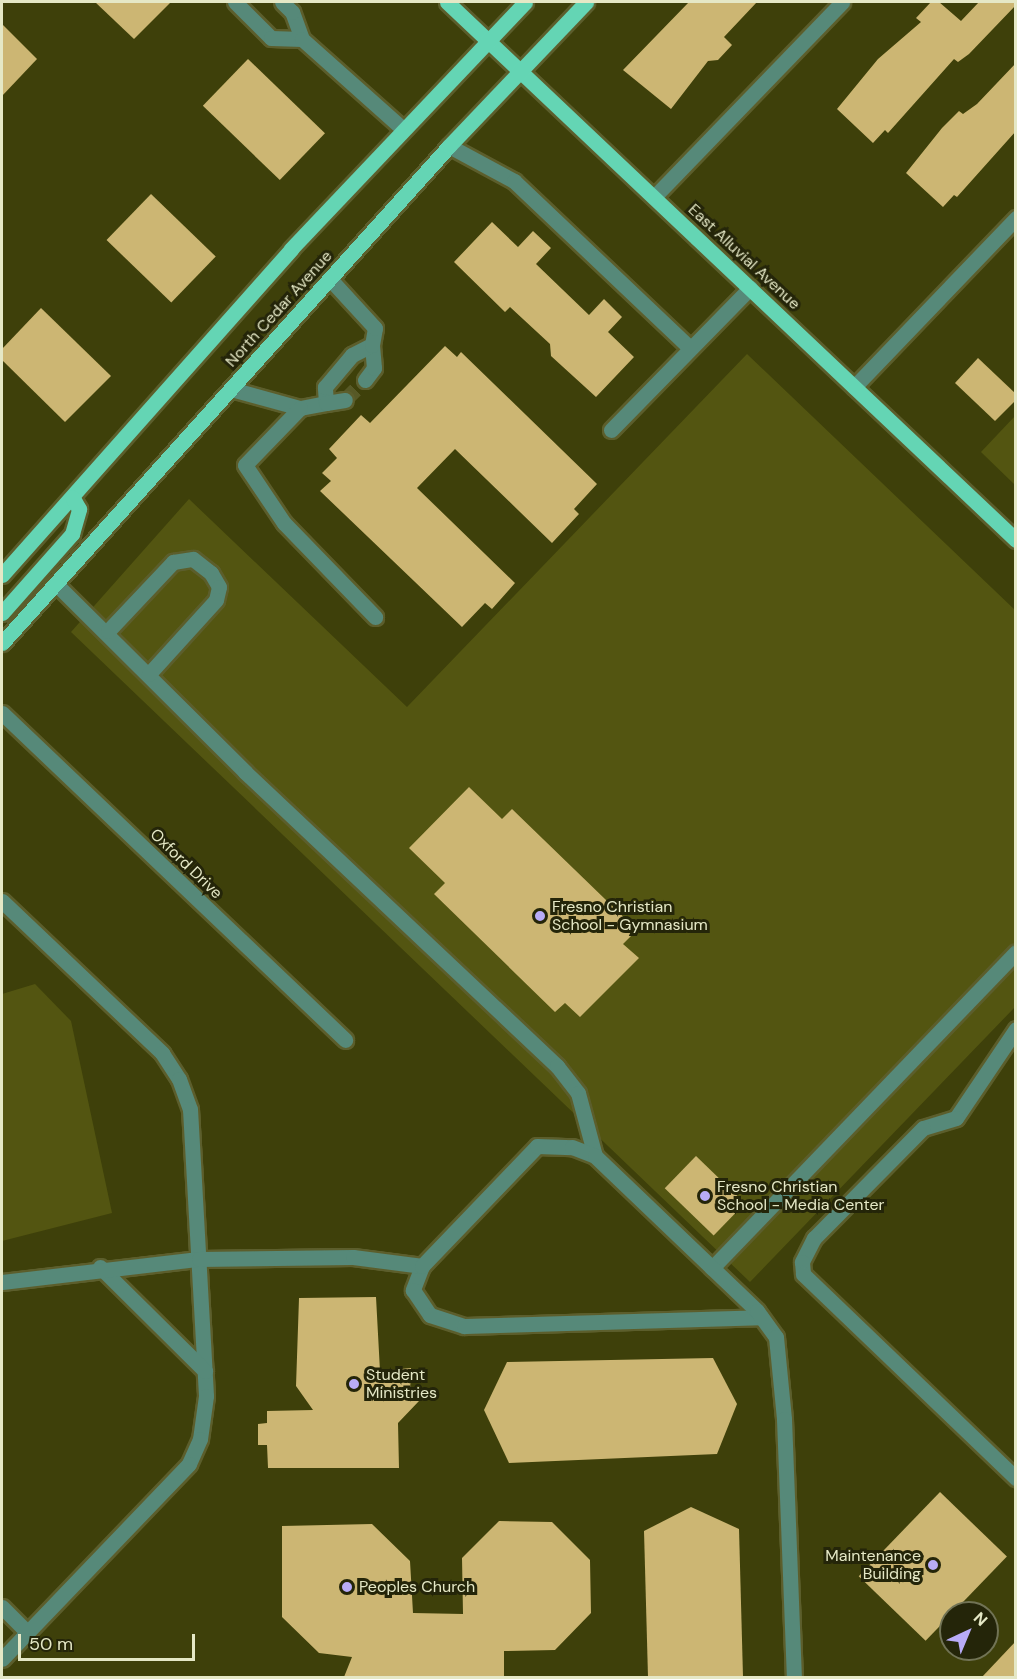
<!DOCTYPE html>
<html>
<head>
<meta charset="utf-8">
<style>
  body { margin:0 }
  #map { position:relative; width:1017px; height:1679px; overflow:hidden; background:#3e400a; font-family:"DM Sans",sans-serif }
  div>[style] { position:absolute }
  .green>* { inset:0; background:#535511 }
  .building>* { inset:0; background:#ccb673; transform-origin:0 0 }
  .minor-tunnel>* { height:15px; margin-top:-7.5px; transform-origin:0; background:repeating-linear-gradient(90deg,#575926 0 15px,transparent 0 23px) }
  .roads { filter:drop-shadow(2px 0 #5c5e2c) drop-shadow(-2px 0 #5c5e2c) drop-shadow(0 2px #5c5e2c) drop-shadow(0 -2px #5c5e2c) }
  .minor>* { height:15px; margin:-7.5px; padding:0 7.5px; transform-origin:7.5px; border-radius:7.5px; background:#568979 }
  .major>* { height:15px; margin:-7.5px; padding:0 7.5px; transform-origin:7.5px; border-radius:7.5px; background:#64d5b4 }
  .dots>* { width:16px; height:16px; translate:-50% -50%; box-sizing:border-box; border:3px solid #242509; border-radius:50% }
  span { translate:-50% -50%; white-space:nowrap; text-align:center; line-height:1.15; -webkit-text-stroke:6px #242509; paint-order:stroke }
  .street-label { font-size:16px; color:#e5e8c6 }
  .poi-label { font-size:16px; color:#e5e8c6 }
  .left { translate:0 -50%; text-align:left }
  .right { translate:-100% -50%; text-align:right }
  .frame { position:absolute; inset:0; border:3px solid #e5e8c6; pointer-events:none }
  .north { position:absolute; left:939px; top:1601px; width:60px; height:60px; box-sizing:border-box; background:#242509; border:2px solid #717355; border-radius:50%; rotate:44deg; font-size:16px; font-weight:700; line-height:24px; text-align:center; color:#e5e8c6 }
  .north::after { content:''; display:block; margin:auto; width:21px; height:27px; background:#b8abf7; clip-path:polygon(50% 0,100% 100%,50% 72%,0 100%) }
  .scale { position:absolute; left:18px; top:1634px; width:177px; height:27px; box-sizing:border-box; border:3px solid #e5e8c6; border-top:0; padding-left:8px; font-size:18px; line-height:21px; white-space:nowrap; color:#e5e8c6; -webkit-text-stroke:4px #242509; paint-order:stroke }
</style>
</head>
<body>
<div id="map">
  <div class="green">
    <div style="clip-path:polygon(747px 354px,1015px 610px,1015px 1007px,750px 1282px,71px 632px,189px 499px,407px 707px)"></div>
    <div style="clip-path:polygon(1015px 416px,1015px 485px,981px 452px)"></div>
    <div style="clip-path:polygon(35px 984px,71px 1021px,112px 1213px,2px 1241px,2px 994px)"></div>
  </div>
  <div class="building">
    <div style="clip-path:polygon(95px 2px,171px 2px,134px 39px)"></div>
    <div style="clip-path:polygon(689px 2px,757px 2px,724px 37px,732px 45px,718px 60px,708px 61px,671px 109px,623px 70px)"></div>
    <div style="clip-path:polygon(931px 2px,939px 2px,961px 21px,979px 2px,1016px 2px,1016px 5px,969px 54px,958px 62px,954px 59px,888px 133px,885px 130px,873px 143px,837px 109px,878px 59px,921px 22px,916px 18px)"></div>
    <div style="clip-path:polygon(2px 24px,37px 59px,2px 96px)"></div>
    <div style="left:248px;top:59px;width:107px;height:65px;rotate:44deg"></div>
    <div style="clip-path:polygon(1016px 63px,1016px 131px,957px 197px,954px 195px,943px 207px,906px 173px,942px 128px,959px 111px,963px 114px,977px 104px)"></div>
    <div style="left:151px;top:194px;width:90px;height:64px;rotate:44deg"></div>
    <div style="clip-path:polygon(492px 222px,518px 247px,533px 231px,551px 248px,536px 264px,589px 315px,604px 299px,622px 317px,608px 332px,634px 357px,596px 397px,551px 356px,550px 344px,510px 307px,505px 312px,454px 262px)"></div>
    <div style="clip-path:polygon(41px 308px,111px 376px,65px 422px,2px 360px,2px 349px)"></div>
    <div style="clip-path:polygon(445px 346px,457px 357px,461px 352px,597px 484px,574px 509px,579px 514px,552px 543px,455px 449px,417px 488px,515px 583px,492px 609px,485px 603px,462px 627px,320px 491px,331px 481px,322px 473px,337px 458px,329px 449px,361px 415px,370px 423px)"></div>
    <div style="clip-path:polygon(978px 358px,1016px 394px,1016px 400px,995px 421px,955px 383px)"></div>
    <div style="clip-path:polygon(469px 787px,502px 819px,512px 809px,637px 930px,623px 944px,639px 958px,580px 1017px,565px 1003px,555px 1012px,434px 894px,445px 883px,409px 848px)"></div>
    <div style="left:696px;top:1156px;width:68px;height:45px;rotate:44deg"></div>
    <div style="clip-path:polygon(376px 1297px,380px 1371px,411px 1368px,410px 1393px,419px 1401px,398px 1423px,399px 1468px,268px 1468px,267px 1445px,258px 1445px,258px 1424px,267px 1423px,267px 1411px,313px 1410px,296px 1386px,299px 1298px)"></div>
    <div style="clip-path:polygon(713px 1358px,737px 1404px,717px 1454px,509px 1463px,484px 1410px,507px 1362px)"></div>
    <div style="left:940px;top:1492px;width:93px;height:117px;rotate:44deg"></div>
    <div style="clip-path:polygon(691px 1507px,739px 1529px,743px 1677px,648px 1677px,644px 1531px)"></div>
    <div style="clip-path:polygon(499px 1521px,552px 1522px,590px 1560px,591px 1613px,555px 1650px,504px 1651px,504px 1677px,344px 1677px,352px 1657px,319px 1653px,282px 1617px,282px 1526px,372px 1524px,410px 1561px,413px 1613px,463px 1614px,462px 1558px)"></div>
    <div style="clip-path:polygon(1016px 1641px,1016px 1677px,982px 1677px)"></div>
  </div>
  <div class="minor-tunnel">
    <div style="left:345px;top:400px;width:28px;rotate:-45deg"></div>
  </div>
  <div class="roads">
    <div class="minor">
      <div style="left:235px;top:2px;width:51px;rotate:45deg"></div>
      <div style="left:271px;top:38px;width:31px;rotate:2deg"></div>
      <div style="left:302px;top:39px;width:29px;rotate:-110deg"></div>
      <div style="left:292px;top:12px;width:14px;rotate:-135deg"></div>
      <div style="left:302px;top:39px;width:135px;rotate:41.7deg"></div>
      <div style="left:449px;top:146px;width:74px;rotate:28.3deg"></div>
      <div style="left:514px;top:181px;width:243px;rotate:43.5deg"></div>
      <div style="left:654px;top:197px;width:271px;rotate:-46deg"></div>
      <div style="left:365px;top:380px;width:15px;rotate:-53deg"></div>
      <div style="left:374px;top:368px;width:23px;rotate:-95deg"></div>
      <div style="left:854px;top:387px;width:234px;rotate:-46.2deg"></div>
      <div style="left:231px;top:389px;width:72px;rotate:15.4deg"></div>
      <div style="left:300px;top:408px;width:26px;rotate:-11deg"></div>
      <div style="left:326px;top:403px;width:16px;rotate:-94deg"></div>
      <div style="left:325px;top:387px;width:42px;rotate:-49.8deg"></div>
      <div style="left:352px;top:355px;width:22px;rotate:-27deg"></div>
      <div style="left:372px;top:345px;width:17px;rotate:-80deg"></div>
      <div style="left:375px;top:328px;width:67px;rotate:-132.6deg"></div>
      <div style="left:326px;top:403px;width:19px;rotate:-9deg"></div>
      <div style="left:300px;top:408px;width:79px;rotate:134deg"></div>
      <div style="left:245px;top:465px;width:70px;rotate:56.1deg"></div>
      <div style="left:284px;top:523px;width:131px;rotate:45.9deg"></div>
      <div style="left:611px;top:430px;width:199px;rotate:-45.6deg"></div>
      <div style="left:56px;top:584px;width:267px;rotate:44.8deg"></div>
      <div style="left:245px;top:772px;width:429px;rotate:43.3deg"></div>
      <div style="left:557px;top:1066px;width:34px;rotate:52deg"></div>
      <div style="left:578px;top:1093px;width:65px;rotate:74.9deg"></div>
      <div style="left:108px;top:631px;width:95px;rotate:-46.7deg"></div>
      <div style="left:173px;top:562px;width:20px;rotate:-9deg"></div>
      <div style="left:193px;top:559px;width:23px;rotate:38deg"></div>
      <div style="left:211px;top:573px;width:16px;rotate:60deg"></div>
      <div style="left:219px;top:587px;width:13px;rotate:103deg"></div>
      <div style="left:216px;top:600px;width:100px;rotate:132.2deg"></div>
      <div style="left:2px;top:713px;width:474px;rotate:43.6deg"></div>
      <div style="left:2px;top:901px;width:221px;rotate:43.5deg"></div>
      <div style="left:162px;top:1053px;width:31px;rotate:57deg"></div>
      <div style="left:179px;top:1079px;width:32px;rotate:70deg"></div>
      <div style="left:190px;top:1109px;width:287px;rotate:86.8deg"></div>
      <div style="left:206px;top:1396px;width:43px;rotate:97.9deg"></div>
      <div style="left:200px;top:1439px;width:27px;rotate:114deg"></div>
      <div style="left:189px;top:1464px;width:270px;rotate:133.8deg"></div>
      <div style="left:1016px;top:1029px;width:107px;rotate:124deg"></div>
      <div style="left:956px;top:1118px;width:34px;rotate:163deg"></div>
      <div style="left:923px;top:1128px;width:155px;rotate:134.7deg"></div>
      <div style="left:814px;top:1238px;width:27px;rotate:117deg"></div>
      <div style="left:802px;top:1262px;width:12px;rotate:85deg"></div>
      <div style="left:803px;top:1274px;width:295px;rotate:43.8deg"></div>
      <div style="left:422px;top:1266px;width:26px;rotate:111deg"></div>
      <div style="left:413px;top:1290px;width:30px;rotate:56deg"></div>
      <div style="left:430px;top:1315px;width:36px;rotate:18deg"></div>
      <div style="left:464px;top:1326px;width:297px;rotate:-1.7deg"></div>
      <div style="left:100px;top:1267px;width:148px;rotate:44.7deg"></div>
      <div style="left:712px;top:1268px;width:438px;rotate:-46.1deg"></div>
      <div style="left:2px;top:1282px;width:198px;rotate:-6.7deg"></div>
      <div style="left:199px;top:1259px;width:154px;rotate:-0.7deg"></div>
      <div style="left:353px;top:1257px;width:70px;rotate:7.4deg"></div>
      <div style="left:422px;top:1266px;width:166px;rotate:-46.2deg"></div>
      <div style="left:537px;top:1146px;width:35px;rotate:2deg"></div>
      <div style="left:572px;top:1147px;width:25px;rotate:21deg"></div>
      <div style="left:595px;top:1156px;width:224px;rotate:43.7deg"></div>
      <div style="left:757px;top:1311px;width:32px;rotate:54deg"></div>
      <div style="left:776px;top:1337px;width:82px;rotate:84.4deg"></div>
      <div style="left:784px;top:1419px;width:259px;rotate:87.8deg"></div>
      <div style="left:2px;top:1607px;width:35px;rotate:45deg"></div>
    </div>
    <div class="major">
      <div style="left:447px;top:2px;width:783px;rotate:43.4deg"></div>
      <div style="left:2px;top:575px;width:436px;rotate:-48.4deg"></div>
      <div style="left:291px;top:249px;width:340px;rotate:-46.5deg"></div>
      <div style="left:2px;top:613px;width:106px;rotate:-48.5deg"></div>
      <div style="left:72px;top:534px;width:26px;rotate:-74deg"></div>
      <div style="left:79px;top:509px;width:13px;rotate:-119deg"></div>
      <div style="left:2px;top:643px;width:668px;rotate:-48.03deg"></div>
      <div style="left:449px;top:146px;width:199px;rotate:-46.4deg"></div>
    </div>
  </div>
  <div class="dots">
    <div style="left:540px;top:916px;background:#b8abf7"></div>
    <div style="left:705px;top:1196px;background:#b8abf7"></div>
    <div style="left:354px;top:1384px;background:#b8abf7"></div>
    <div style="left:933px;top:1565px;background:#b8abf7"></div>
    <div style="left:347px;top:1587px;background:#b8abf7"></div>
  </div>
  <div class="street-label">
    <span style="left:744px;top:257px;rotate:43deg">East Alluvial Avenue</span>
    <span style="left:279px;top:309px;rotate:-48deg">North Cedar Avenue</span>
    <span style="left:186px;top:864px;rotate:44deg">Oxford Drive</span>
  </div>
  <div class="poi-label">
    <span class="left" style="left:552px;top:916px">Fresno Christian<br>School - Gymnasium</span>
    <span class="left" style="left:717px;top:1196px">Fresno Christian<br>School - Media Center</span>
    <span class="left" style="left:366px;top:1384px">Student<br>Ministries</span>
    <span class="right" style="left:921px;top:1565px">Maintenance<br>Building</span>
    <span class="left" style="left:359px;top:1587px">Peoples Church</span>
  </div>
  <div class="frame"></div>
  <div class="north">N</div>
  <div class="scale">50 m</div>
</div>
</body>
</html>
